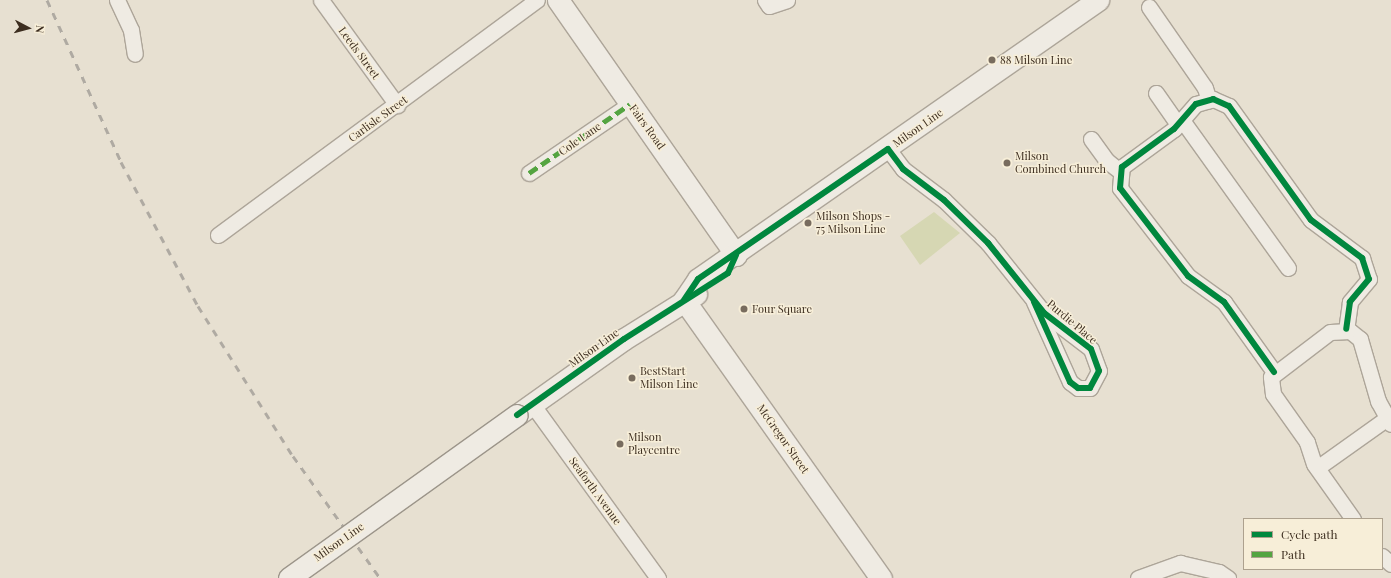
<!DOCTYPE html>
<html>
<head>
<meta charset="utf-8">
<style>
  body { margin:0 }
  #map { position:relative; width:1391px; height:578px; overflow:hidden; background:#e7e0d1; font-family:"Playfair Display",serif }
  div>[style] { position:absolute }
  .green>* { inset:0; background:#d6d7b3 }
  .roads { filter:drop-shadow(1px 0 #ada599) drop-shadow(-1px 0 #ada599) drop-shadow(0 1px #ada599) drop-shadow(0 -1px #ada599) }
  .street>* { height:15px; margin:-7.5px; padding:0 7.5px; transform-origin:7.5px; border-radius:7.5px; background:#efebe3 }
  .secondary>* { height:21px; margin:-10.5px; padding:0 10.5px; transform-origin:10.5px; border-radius:10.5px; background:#efebe3 }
  .rail>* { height:3px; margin-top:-1.5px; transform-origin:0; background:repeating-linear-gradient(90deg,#afaaa2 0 7px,transparent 0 14px) }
  .bridges { filter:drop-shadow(1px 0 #9c958a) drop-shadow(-1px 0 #9c958a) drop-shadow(0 1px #9c958a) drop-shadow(0 -1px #9c958a) }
  .secondary-bridge>* { height:21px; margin:-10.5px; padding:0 10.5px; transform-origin:10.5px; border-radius:10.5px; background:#efebe3 }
  .quiet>* { height:5px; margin-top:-2.5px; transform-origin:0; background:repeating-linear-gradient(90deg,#54a441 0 10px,transparent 0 15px) }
  .cycleway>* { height:6px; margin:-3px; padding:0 3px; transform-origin:3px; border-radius:3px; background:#00873e }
  .dots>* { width:11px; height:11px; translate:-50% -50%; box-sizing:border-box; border:2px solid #f7eed8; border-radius:50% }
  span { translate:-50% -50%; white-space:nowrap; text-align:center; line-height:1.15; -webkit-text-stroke:3px #f7eed8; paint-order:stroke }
  .street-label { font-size:11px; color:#3d2e20 }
  .poi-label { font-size:11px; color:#3d2e20 }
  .left { translate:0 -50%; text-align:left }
  .legend { position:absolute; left:1243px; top:518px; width:140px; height:52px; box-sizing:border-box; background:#f7eed8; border:1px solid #ada18e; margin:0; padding:5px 7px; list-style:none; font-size:12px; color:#3d2e20 }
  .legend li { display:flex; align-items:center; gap:8px; height:20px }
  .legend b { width:20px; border:1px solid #ada18e }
  .north { position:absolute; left:8px; top:8px; width:40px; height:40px; -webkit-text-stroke:3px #f7eed8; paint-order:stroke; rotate:96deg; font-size:11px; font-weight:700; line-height:16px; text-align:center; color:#3d2e20 }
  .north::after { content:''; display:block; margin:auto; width:14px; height:18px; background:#3d2e20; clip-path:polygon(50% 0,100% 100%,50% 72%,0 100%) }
</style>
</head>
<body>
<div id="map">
  <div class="green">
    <div style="clip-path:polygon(934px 212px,960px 233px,920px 265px,900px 236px)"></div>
  </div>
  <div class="roads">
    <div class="street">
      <div style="left:117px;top:0;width:33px;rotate:65deg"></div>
      <div style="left:131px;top:30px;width:24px;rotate:81deg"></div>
      <div style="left:321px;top:0;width:130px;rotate:54.1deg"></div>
      <div style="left:765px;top:0;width:7px;rotate:56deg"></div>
      <div style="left:769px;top:6px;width:19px;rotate:-18deg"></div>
      <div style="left:1149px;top:7px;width:98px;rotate:55.3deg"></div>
      <div style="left:1205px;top:88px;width:13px;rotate:72deg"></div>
      <div style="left:1156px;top:93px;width:39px;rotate:55deg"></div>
      <div style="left:1182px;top:120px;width:182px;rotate:54.4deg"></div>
      <div style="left:1091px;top:139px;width:27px;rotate:54deg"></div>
      <div style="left:1107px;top:161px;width:16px;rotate:38deg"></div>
      <div style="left:888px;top:149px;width:25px;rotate:53deg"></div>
      <div style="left:903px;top:169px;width:51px;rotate:37.1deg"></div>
      <div style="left:944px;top:200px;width:62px;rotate:44.3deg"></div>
      <div style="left:988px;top:243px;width:90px;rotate:51.3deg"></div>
      <div style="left:1044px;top:313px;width:59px;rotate:37.5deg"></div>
      <div style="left:1091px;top:349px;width:23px;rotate:70deg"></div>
      <div style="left:1099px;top:371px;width:19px;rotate:118deg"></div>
      <div style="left:1090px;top:388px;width:12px;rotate:180deg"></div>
      <div style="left:1078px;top:388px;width:10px;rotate:-143deg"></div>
      <div style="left:1070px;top:382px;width:88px;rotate:-114.2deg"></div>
      <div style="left:529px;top:173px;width:122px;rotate:-34.3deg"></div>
      <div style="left:218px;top:235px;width:396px;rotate:-36.4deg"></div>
      <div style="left:1274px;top:372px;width:86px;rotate:-125.5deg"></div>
      <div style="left:1224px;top:302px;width:44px;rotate:-144.2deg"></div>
      <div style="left:1188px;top:276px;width:111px;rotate:-127.7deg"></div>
      <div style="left:1120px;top:188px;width:21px;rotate:-85deg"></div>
      <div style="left:1122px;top:167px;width:64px;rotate:-36.2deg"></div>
      <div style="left:1174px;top:129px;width:33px;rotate:-49deg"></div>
      <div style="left:1196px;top:104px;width:18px;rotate:-16deg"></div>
      <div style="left:1213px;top:99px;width:17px;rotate:24deg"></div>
      <div style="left:1229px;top:106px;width:140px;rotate:54.3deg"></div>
      <div style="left:1311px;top:220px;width:64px;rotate:36.7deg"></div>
      <div style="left:1362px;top:258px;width:22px;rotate:72deg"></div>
      <div style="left:1369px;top:279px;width:30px;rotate:130deg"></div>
      <div style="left:1350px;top:302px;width:27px;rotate:98deg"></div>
      <div style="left:532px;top:404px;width:215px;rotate:54.1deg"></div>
      <div style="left:1317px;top:468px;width:86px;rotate:-35.5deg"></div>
      <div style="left:1353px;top:519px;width:67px;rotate:-125.3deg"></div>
      <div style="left:1314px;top:464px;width:23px;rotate:-108deg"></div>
      <div style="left:1307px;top:442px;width:59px;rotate:-125.3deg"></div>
      <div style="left:1273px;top:394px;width:17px;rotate:-97deg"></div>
      <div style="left:1271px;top:377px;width:74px;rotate:-37.3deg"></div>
      <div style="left:1330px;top:332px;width:20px;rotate:-3deg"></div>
      <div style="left:1350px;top:331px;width:13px;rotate:39deg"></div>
      <div style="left:1360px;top:339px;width:65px;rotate:73.8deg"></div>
      <div style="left:1378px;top:401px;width:26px;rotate:61deg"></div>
      <div style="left:1382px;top:556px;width:12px;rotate:42deg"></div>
      <div style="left:1138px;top:578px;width:45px;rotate:-19.7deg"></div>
      <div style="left:1180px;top:563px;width:40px;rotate:13deg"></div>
      <div style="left:1219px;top:572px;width:11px;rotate:34deg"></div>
    </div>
    <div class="secondary">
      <div style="left:558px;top:0;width:311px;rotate:55.1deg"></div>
      <div style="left:684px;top:300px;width:25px;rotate:-56deg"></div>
      <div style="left:698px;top:279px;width:488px;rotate:-34.9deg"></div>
      <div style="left:684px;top:300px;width:341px;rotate:54.7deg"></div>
      <div style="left:517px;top:415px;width:131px;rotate:-35.4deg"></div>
      <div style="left:624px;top:339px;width:85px;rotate:-32deg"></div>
    </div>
  </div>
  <div class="rail">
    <div style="left:47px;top:0;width:178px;rotate:65.4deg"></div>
    <div style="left:121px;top:162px;width:163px;rotate:61.9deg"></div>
    <div style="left:198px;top:306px;width:178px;rotate:57.7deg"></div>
    <div style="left:293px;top:456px;width:150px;rotate:54.5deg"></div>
  </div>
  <div class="bridges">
    <div class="secondary-bridge">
      <div style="left:289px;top:578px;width:280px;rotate:-35.6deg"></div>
    </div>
  </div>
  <div class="quiet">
    <div style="left:529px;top:173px;width:122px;rotate:-34.3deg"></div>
  </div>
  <div class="cycleway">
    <div style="left:684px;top:300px;width:25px;rotate:-56deg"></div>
    <div style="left:698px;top:279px;width:230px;rotate:-34.4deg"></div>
    <div style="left:888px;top:149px;width:25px;rotate:53deg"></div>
    <div style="left:903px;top:169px;width:51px;rotate:37.1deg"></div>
    <div style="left:944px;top:200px;width:62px;rotate:44.3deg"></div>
    <div style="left:988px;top:243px;width:90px;rotate:51.3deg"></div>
    <div style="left:1044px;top:313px;width:59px;rotate:37.5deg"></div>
    <div style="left:1091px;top:349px;width:23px;rotate:70deg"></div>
    <div style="left:1099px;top:371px;width:19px;rotate:118deg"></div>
    <div style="left:1090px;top:388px;width:12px;rotate:180deg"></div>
    <div style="left:1078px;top:388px;width:10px;rotate:-143deg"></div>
    <div style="left:1070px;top:382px;width:88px;rotate:-114.2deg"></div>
    <div style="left:1274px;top:372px;width:86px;rotate:-125.5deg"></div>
    <div style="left:1224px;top:302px;width:44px;rotate:-144.2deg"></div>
    <div style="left:1188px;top:276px;width:111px;rotate:-127.7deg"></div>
    <div style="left:1120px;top:188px;width:21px;rotate:-85deg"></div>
    <div style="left:1122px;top:167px;width:64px;rotate:-36.2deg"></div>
    <div style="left:1174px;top:129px;width:33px;rotate:-49deg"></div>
    <div style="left:1196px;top:104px;width:18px;rotate:-16deg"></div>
    <div style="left:1213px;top:99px;width:17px;rotate:24deg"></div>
    <div style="left:1229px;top:106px;width:140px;rotate:54.3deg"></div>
    <div style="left:1311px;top:220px;width:64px;rotate:36.7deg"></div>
    <div style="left:1362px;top:258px;width:22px;rotate:72deg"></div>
    <div style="left:1369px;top:279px;width:30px;rotate:130deg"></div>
    <div style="left:1350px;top:302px;width:27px;rotate:98deg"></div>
    <div style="left:517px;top:415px;width:131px;rotate:-35.4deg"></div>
    <div style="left:624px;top:339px;width:123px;rotate:-32.4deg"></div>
    <div style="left:728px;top:273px;width:20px;rotate:-66deg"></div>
  </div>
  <div class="dots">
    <div style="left:992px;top:60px;background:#786c5e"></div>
    <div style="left:1007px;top:163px;background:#786c5e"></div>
    <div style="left:808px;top:223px;background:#786c5e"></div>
    <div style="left:744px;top:309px;background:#786c5e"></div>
    <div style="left:632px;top:378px;background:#786c5e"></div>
    <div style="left:620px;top:444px;background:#786c5e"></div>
  </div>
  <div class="street-label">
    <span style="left:359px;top:53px;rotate:54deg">Leeds Street</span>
    <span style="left:378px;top:119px;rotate:-36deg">Carlisle Street</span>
    <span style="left:647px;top:127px;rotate:54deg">Fairs Road</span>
    <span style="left:918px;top:128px;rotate:-35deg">Milson Line</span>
    <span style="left:580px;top:139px;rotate:-35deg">Cole Lane</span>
    <span style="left:1072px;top:322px;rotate:40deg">Purdie Place</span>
    <span style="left:594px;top:348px;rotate:-35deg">Milson Line</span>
    <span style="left:783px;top:439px;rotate:55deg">McGregor Street</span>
    <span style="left:595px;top:491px;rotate:54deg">Seaforth Avenue</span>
    <span style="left:339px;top:542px;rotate:-35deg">Milson Line</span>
  </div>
  <div class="poi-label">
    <span class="left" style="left:1000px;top:60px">88 Milson Line</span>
    <span class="left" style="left:1015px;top:163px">Milson<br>Combined Church</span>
    <span class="left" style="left:816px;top:223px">Milson Shops -<br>75 Milson Line</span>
    <span class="left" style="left:752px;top:309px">Four Square</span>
    <span class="left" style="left:640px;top:378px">BestStart<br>Milson Line</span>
    <span class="left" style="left:628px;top:444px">Milson<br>Playcentre</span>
  </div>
  <ul class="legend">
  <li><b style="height:5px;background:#00873e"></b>Cycle path</li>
  <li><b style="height:5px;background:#54a441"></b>Path</li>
  </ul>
  <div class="north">N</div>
</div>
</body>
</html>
